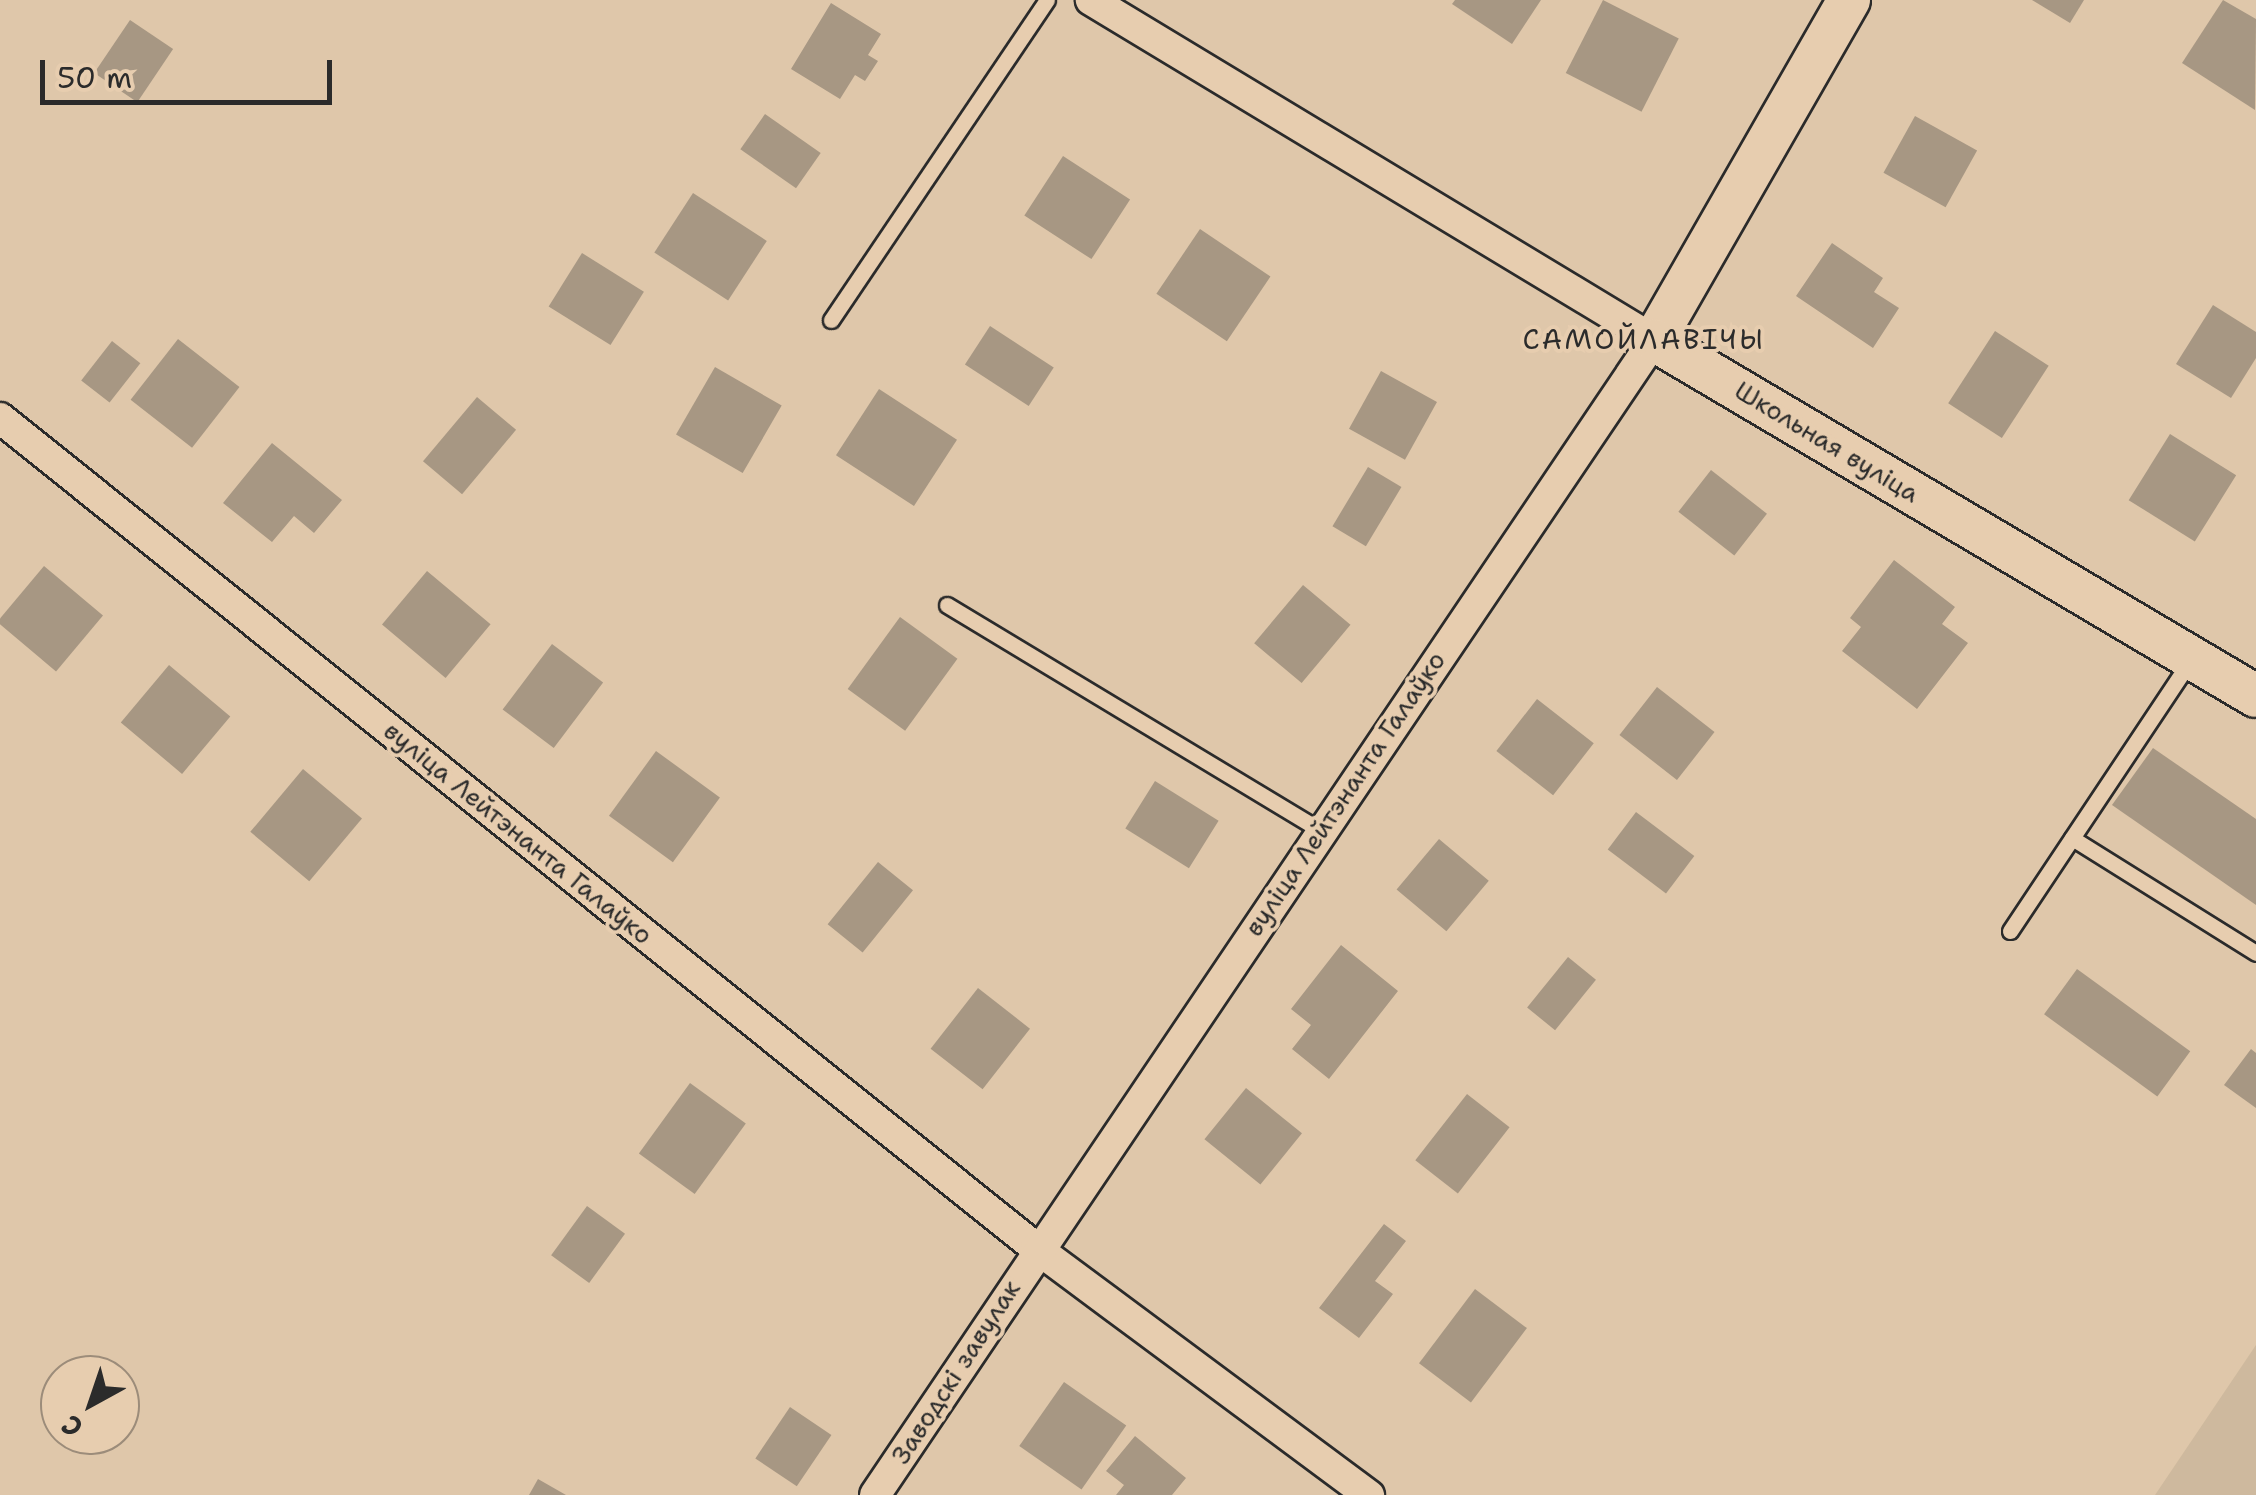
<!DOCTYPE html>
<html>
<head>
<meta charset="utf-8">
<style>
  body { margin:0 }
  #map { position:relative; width:2256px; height:1495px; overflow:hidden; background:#dfc7aa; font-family:"Shantell Sans",sans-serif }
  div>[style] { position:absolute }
  .built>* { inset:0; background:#ceb99e }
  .building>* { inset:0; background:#a79783; transform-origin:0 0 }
  .roads { filter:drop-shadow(2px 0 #2b2b2b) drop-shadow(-2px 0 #2b2b2b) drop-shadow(0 2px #2b2b2b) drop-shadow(0 -2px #2b2b2b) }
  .lane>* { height:15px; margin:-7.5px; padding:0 7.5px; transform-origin:7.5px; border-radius:7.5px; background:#e7cdaf }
  .street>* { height:30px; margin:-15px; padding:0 15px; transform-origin:15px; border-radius:15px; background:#e7cdaf }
  .secondary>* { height:42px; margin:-21px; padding:0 21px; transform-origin:21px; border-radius:21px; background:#e7cdaf }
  span { translate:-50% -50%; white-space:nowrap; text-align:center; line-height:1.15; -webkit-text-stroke:8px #e7cdaf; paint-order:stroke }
  .street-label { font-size:25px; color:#2b2b2b }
  .neighbourhood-label { font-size:28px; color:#2b2b2b; letter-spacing:2.5px }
  .north { position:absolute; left:40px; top:1355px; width:100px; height:100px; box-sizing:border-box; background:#e7cdaf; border:2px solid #9c8c7a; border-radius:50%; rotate:220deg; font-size:28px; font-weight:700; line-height:40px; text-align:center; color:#2b2b2b }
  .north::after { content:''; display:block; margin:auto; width:35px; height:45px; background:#2b2b2b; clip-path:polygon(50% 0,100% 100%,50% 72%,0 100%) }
  .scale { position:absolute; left:40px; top:60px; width:292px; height:45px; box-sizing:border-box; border:5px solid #2b2b2b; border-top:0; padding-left:12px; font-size:30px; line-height:35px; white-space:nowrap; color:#2b2b2b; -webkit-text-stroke:8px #e7cdaf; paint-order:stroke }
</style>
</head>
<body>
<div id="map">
  <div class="built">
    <div style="clip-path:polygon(2256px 1345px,2256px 1495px,2155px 1495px)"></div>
  </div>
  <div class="building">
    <div style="clip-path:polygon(1455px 0,1541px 0,1512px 44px,1452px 4px)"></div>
    <div style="left:1603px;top:0;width:85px;height:82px;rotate:27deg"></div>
    <div style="clip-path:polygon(2032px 0,2084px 0,2070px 23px)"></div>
    <div style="clip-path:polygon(2223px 0,2256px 19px,2255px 110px,2182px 63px)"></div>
    <div style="clip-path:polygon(831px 3px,881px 34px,868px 55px,878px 61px,865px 81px,855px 75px,840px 99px,791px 69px)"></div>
    <div style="left:130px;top:20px;width:52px;height:64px;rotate:34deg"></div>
    <div style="left:765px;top:114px;width:68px;height:43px;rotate:35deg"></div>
    <div style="left:1915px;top:116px;width:71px;height:65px;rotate:29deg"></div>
    <div style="left:1063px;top:156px;width:80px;height:71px;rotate:33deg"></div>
    <div style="left:693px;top:193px;width:88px;height:71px;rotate:33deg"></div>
    <div style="left:1200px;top:229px;width:85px;height:78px;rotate:34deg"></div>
    <div style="clip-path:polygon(1832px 243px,1883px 278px,1874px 292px,1899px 308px,1873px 348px,1796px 296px)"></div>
    <div style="left:582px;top:253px;width:73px;height:63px;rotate:32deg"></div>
    <div style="clip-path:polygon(2213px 305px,2256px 332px,2256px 358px,2231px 398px,2176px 364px)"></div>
    <div style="left:990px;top:326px;width:76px;height:46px;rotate:33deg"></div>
    <div style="left:1995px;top:331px;width:64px;height:86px;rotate:33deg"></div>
    <div style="left:178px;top:339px;width:78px;height:77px;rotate:38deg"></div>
    <div style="left:112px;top:341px;width:36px;height:50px;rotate:38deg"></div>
    <div style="left:715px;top:367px;width:77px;height:78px;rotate:30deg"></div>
    <div style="left:1381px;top:371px;width:64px;height:66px;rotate:29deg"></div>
    <div style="left:879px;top:389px;width:93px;height:79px;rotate:33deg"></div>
    <div style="left:477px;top:397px;width:51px;height:84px;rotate:40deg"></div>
    <div style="left:2170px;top:434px;width:78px;height:78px;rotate:32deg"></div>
    <div style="clip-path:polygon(272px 443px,342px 500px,314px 533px,294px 516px,272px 542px,223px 503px)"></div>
    <div style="left:1368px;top:467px;width:39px;height:69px;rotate:31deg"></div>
    <div style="left:1711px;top:470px;width:71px;height:53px;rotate:38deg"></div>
    <div style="clip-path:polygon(1894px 560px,1955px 607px,1942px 624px,1968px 643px,1917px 709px,1842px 651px,1861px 627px,1850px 618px)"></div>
    <div style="left:44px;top:566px;width:77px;height:73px;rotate:40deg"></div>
    <div style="left:427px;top:571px;width:83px;height:70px;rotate:40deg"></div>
    <div style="left:1303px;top:585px;width:62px;height:76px;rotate:40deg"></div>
    <div style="left:900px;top:617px;width:71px;height:89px;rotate:36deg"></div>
    <div style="left:552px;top:644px;width:64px;height:82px;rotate:37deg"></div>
    <div style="left:169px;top:665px;width:80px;height:75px;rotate:40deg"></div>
    <div style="left:1657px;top:687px;width:73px;height:61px;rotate:38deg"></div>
    <div style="left:1537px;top:699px;width:72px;height:66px;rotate:38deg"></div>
    <div style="clip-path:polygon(2153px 748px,2256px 819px,2256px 905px,2112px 805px)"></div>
    <div style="left:656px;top:751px;width:79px;height:80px;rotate:36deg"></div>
    <div style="left:303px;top:769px;width:77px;height:82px;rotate:40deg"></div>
    <div style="left:1155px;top:781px;width:75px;height:56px;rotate:32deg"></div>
    <div style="left:1636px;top:812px;width:73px;height:47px;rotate:37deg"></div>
    <div style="left:1439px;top:839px;width:65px;height:66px;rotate:40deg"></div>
    <div style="left:878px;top:862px;width:45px;height:80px;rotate:39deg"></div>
    <div style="clip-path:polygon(1341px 945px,1398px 991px,1329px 1079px,1292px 1049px,1311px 1025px,1291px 1009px)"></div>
    <div style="left:1568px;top:957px;width:36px;height:65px;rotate:39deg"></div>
    <div style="left:2077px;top:969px;width:140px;height:56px;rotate:36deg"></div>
    <div style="left:978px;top:988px;width:66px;height:77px;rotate:38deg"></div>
    <div style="clip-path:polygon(2251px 1049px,2256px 1053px,2256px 1108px,2224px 1085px)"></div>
    <div style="left:690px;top:1083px;width:69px;height:87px;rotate:36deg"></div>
    <div style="left:1246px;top:1088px;width:72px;height:66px;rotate:39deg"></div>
    <div style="left:1467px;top:1094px;width:54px;height:84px;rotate:38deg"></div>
    <div style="left:587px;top:1206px;width:47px;height:61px;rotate:36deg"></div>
    <div style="clip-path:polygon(1384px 1224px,1406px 1241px,1375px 1281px,1393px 1294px,1359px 1338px,1319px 1308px)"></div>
    <div style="left:1475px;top:1289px;width:65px;height:93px;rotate:37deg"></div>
    <div style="left:1064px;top:1382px;width:76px;height:78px;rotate:35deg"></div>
    <div style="left:790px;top:1407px;width:50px;height:62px;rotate:34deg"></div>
    <div style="clip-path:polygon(1135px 1436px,1186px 1478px,1172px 1495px,1116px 1495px,1124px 1485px,1106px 1471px)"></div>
    <div style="clip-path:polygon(538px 1479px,566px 1495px,529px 1495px)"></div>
  </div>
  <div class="roads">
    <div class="lane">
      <div style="left:831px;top:320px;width:386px;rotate:-56deg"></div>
      <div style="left:947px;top:605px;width:436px;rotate:31.1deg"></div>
      <div style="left:2072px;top:838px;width:217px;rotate:32deg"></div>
      <div style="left:2010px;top:931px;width:326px;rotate:-56.3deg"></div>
    </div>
    <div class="street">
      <div style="left:0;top:418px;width:1327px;rotate:38.7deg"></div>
      <div style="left:1036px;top:1248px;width:415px;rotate:36.6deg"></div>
      <div style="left:875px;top:1495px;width:1393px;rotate:-56deg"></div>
      <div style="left:1654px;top:340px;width:658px;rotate:-148.87deg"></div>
    </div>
    <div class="secondary">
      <div style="left:1849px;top:0;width:392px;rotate:119.8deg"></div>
      <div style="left:1654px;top:340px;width:699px;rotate:30.6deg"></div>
    </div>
  </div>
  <div class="street-label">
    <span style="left:1827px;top:442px;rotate:31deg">Школьная вуліца</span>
    <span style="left:1345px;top:794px;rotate:-56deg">вуліца Лейтэнанта Галаўко</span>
    <span style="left:518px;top:833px;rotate:39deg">вуліца Лейтэнанта Галаўко</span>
    <span style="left:956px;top:1372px;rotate:-57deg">Заводскі завулак</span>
  </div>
  <div class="neighbourhood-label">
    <span style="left:1644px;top:339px">САМОЙЛАВІЧЫ</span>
  </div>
  <div class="north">С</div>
  <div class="scale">50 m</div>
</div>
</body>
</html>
